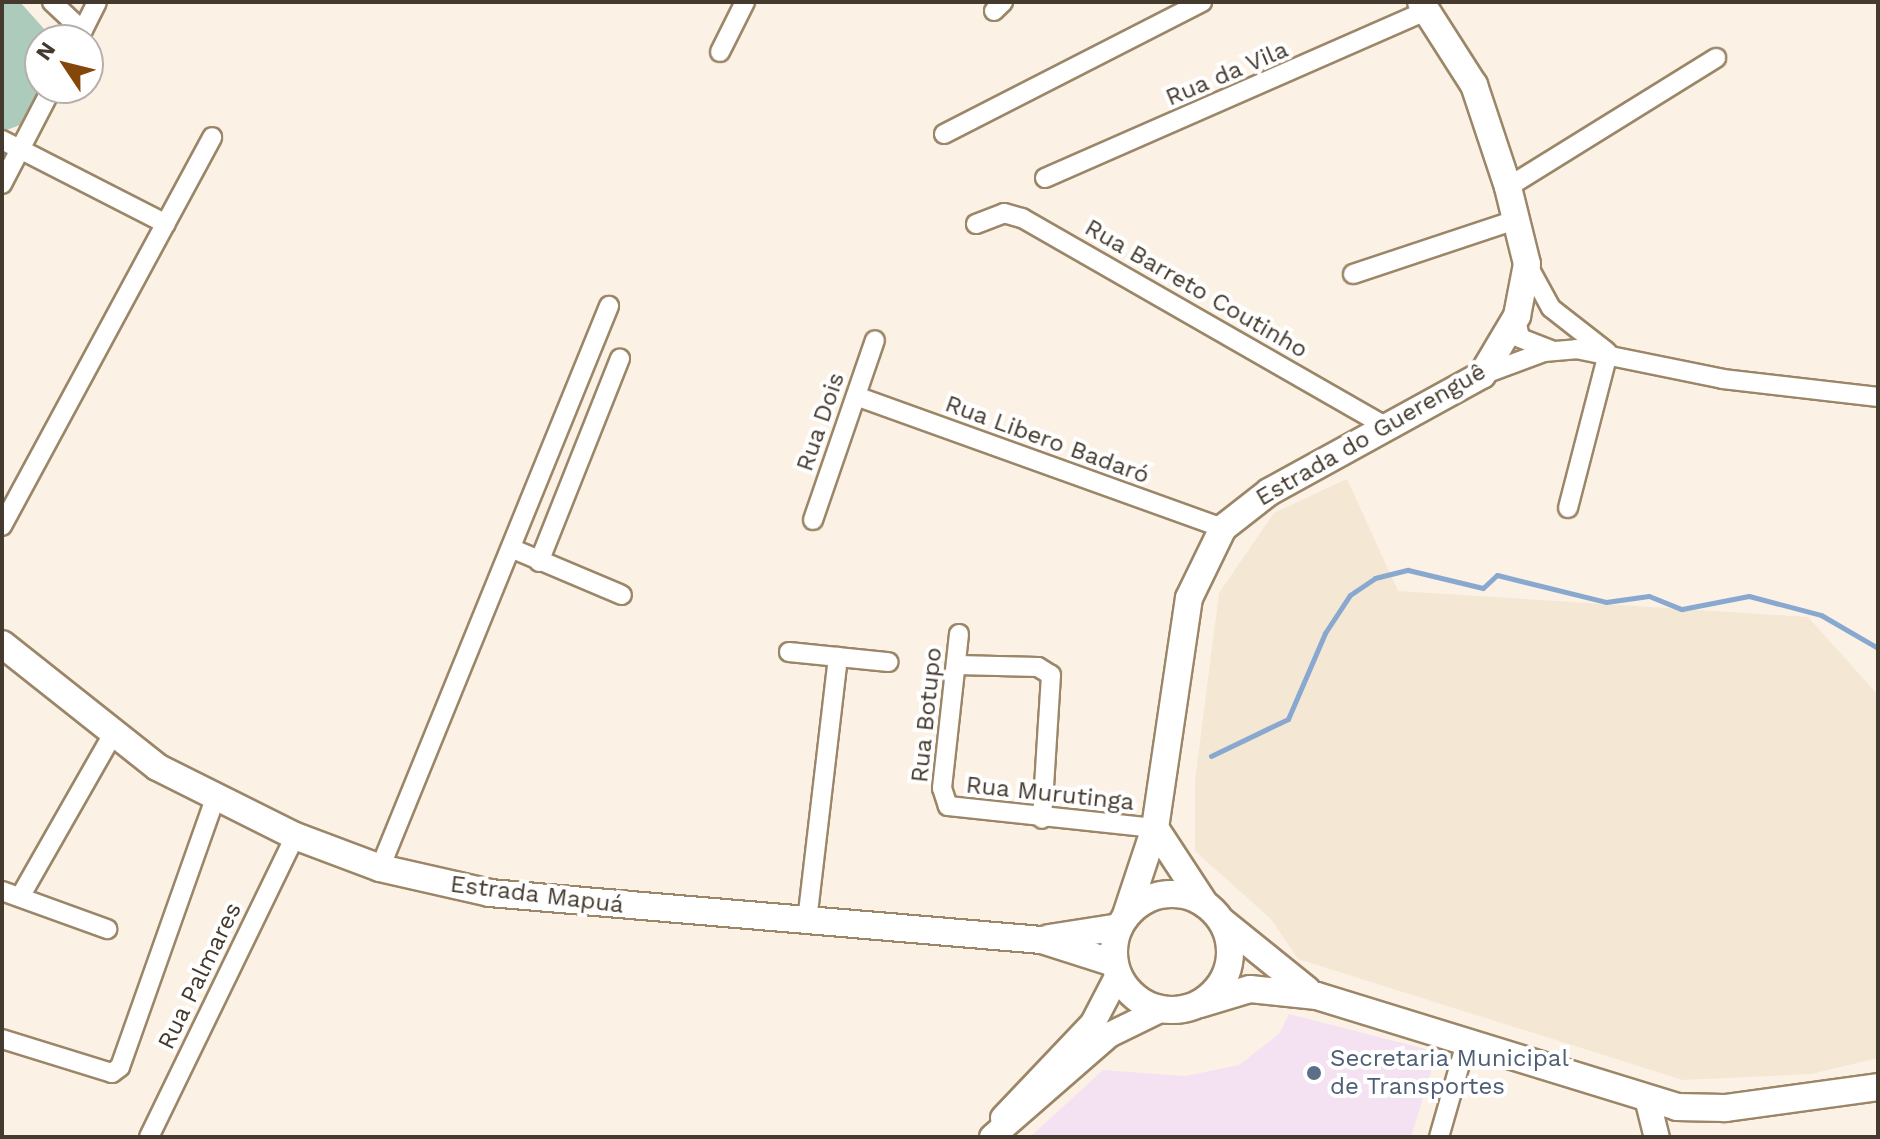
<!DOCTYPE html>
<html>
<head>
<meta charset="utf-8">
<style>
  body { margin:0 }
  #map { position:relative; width:1880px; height:1139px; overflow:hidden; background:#fbf1e5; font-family:"Work Sans",sans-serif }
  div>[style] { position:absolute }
  .commercial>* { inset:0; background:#f4e2f3 }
  .industrial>* { inset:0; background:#f4e7d3 }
  .green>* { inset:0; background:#accbba }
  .stream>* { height:5px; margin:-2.5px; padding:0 2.5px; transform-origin:2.5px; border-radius:2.5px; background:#89a8cf }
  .roads { filter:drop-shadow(2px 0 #9c8668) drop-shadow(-2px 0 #9c8668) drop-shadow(0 2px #9c8668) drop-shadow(0 -2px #9c8668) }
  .minor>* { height:18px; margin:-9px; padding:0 9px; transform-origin:9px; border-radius:9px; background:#fff }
  .tertiary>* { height:24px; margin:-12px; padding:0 12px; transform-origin:12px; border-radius:12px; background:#fff }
  .secondary>* { height:26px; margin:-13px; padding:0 13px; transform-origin:13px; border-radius:13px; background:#fff }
  .secondary>.ring { margin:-13px; padding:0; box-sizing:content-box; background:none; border:26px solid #fff; border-radius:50% }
  .dots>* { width:22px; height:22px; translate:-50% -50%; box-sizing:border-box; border:4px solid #fff; border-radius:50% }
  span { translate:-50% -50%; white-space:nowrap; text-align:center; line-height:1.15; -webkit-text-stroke:8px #fff; paint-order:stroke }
  .street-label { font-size:24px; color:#443a2e }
  .service-label { font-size:24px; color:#4e5e75 }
  .left { translate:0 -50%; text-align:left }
  .frame { position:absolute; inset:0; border:4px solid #443a2e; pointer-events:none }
  .north { position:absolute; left:24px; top:24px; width:80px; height:80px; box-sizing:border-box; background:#fff; border:2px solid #b4b0ab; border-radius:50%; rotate:305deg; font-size:22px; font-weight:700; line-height:32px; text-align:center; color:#443a2e }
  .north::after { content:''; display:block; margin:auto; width:28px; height:36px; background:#854609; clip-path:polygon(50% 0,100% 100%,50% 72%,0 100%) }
</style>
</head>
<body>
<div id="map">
  <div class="commercial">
    <div style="clip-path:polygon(1289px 1014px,1437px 1052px,1411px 1137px,1030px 1137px,1103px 1070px,1185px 1076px,1239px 1065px,1279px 1034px)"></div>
  </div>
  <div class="industrial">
    <div style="clip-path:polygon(1347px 479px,1398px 591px,1808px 617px,1878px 695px,1878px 1058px,1811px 1074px,1683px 1080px,1298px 959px,1271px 919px,1195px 851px,1195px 781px,1219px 593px,1274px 513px)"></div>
  </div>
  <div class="green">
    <div style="clip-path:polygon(2px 2px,20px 2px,54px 40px,40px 40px,40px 87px,20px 125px,4px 131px)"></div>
  </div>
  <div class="stream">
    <div style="left:1211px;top:756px;width:85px;rotate:-25.7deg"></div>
    <div style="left:1288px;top:719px;width:94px;rotate:-66.7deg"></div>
    <div style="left:1325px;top:633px;width:45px;rotate:-56.7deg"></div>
    <div style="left:1350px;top:595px;width:30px;rotate:-34deg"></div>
    <div style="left:1375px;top:578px;width:34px;rotate:-14deg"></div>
    <div style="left:1408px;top:570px;width:77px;rotate:13.5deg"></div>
    <div style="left:1483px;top:588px;width:19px;rotate:-43deg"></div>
    <div style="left:1497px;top:575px;width:112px;rotate:13.9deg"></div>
    <div style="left:1606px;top:602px;width:43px;rotate:-7.9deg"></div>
    <div style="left:1649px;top:596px;width:35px;rotate:22deg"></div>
    <div style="left:1682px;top:609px;width:68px;rotate:-11deg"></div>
    <div style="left:1749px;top:596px;width:74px;rotate:14.8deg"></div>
    <div style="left:1821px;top:615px;width:66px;rotate:30.1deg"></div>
  </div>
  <div class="roads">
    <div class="minor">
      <div style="left:52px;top:2px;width:42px;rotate:43.1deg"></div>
      <div style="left:994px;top:11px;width:13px;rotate:-45deg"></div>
      <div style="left:78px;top:40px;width:42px;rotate:-63.4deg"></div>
      <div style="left:720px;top:52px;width:56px;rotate:-63.4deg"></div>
      <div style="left:944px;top:134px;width:290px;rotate:-27.1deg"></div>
      <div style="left:2px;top:140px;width:184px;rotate:27.1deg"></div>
      <div style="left:1045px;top:178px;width:417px;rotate:-23.7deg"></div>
      <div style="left:2px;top:184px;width:108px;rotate:-62.5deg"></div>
      <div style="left:1508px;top:187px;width:245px;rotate:-31.8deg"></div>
      <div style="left:976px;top:224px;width:30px;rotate:-21deg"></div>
      <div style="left:1004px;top:213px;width:19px;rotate:16deg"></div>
      <div style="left:1022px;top:218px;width:422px;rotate:29.8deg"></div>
      <div style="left:1527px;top:264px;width:50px;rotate:61.4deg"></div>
      <div style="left:1551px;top:308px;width:70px;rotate:38deg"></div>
      <div style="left:1353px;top:274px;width:174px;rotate:-18.4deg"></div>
      <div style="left:1516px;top:320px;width:18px;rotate:77deg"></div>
      <div style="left:1520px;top:338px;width:33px;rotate:21deg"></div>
      <div style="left:1482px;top:375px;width:66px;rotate:-20.4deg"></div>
      <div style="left:1544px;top:352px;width:32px;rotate:-5deg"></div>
      <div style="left:1576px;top:349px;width:150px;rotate:11.5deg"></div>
      <div style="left:1723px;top:379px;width:156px;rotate:6.6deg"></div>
      <div style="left:856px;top:396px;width:390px;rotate:19.8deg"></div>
      <div style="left:1568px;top:508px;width:160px;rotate:-75.5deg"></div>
      <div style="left:813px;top:520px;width:190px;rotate:-71deg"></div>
      <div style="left:2px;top:526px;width:442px;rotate:-61.6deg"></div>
      <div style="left:513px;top:549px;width:118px;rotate:22.9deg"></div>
      <div style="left:539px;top:562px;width:219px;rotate:-68.3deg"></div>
      <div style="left:959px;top:634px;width:155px;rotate:96.3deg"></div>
      <div style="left:942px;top:788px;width:19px;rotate:72deg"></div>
      <div style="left:948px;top:806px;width:208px;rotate:6.1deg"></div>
      <div style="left:789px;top:652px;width:100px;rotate:5.8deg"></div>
      <div style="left:957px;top:665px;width:81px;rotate:1.4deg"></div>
      <div style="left:1038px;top:667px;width:15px;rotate:32deg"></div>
      <div style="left:1051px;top:675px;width:144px;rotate:93.6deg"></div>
      <div style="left:380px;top:868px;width:607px;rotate:-67.83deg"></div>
      <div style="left:2px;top:891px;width:112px;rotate:19.9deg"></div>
      <div style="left:20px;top:897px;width:185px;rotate:-60.3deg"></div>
      <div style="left:807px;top:921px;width:266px;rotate:-83.3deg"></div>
      <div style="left:2px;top:1039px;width:115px;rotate:17.2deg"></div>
      <div style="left:112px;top:1073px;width:10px;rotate:-37deg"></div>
      <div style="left:120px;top:1067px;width:284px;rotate:-70.5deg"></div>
      <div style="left:149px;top:1137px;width:335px;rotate:-64.1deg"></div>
      <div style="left:1439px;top:1137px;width:98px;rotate:-74deg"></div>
    </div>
    <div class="tertiary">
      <div style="left:1648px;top:1102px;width:36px;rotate:76deg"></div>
      <div style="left:1003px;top:1118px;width:131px;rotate:-46.5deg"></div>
      <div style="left:1093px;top:1023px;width:54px;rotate:-62.5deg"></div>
      <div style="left:992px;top:1137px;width:155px;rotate:-41.1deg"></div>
      <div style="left:1109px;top:1035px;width:57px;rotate:-26.1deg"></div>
    </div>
    <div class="secondary">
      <div style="left:2px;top:644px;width:198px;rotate:38.4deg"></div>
      <div style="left:157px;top:767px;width:154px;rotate:26.6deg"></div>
      <div style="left:295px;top:836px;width:91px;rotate:20.6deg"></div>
      <div style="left:380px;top:868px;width:113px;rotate:12.8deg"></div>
      <div style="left:490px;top:893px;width:554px;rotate:4.87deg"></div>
      <div style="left:1042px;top:940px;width:76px;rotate:17.7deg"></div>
      <div style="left:1155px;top:828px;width:91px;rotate:56.7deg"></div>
      <div class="ring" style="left:1114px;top:894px;width:90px;height:90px"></div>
      <div style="left:1125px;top:918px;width:95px;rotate:-71.6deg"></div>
      <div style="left:1155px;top:828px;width:232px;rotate:-81.6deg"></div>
      <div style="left:1189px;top:598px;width:78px;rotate:-64.1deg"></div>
      <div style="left:1223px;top:528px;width:58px;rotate:-38deg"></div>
      <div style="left:1269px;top:492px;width:243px;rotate:-28.8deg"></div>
      <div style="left:1482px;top:375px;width:69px;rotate:-59.3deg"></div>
      <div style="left:1517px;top:316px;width:53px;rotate:-79.1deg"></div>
      <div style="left:1527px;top:264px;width:79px;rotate:-103.9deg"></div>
      <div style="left:1508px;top:187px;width:108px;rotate:-108.4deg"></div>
      <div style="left:1474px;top:85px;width:98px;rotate:-122.6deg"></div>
      <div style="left:1223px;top:922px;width:108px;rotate:39deg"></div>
      <div style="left:1049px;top:938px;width:71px;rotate:-8.9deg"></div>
      <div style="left:1200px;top:1004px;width:52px;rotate:-16.7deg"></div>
      <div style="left:1250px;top:989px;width:67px;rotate:6deg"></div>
      <div style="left:1317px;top:996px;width:377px;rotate:17.1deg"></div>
      <div style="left:1677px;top:1107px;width:48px;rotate:1.2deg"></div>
      <div style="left:1725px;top:1108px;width:154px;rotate:-7.8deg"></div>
    </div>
  </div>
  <div class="dots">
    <div style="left:1314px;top:1073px;background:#5c6f8a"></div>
  </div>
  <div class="street-label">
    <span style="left:1227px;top:74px;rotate:-23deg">Rua da Vila</span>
    <span style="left:1196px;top:289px;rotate:30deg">Rua Barreto Coutinho</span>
    <span style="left:821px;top:422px;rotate:-71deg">Rua Dois</span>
    <span style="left:1371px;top:435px;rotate:-30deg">Estrada do Guerenguê</span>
    <span style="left:1047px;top:440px;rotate:20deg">Rua Libero Badaró</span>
    <span style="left:927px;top:715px;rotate:-84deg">Rua Botupo</span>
    <span style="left:1050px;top:794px;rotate:6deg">Rua Murutinga</span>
    <span style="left:537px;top:895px;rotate:7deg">Estrada Mapuá</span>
    <span style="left:200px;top:976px;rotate:-64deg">Rua Palmares</span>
  </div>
  <div class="service-label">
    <span class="left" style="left:1330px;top:1073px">Secretaria Municipal<br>de Transportes</span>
  </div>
  <div class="frame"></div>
  <div class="north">N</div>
</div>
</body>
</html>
